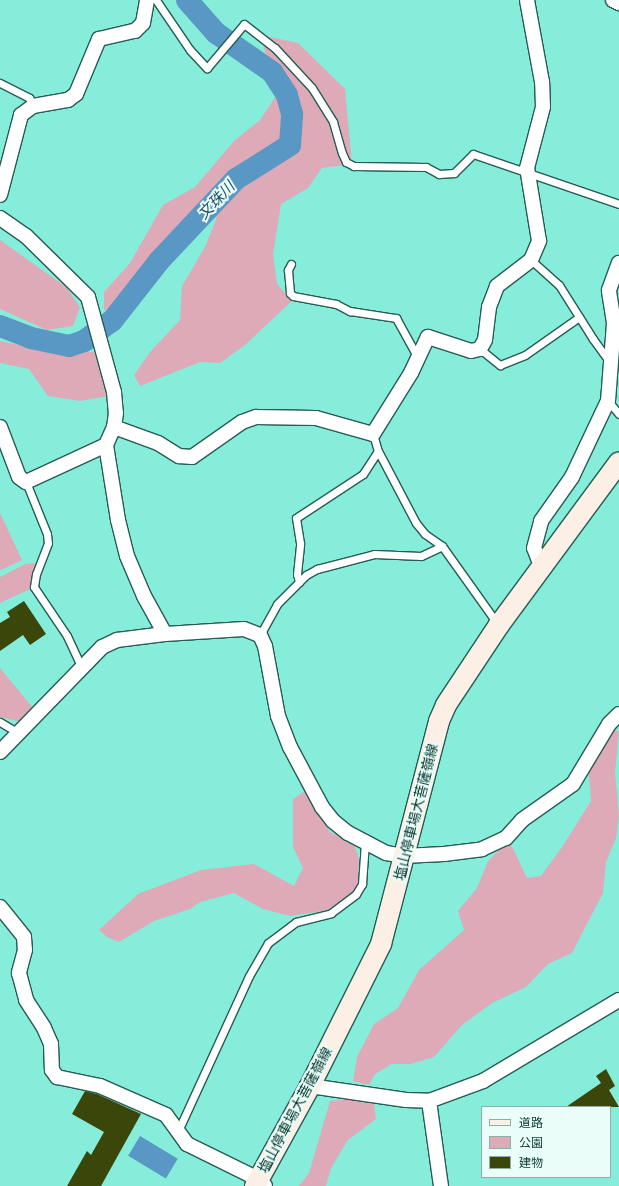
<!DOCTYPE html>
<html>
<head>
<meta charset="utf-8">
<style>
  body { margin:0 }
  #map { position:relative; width:619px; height:1186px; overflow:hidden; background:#86edda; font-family:"Space Grotesk","Noto Sans JP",sans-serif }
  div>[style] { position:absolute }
  .green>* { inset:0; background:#deaab8 }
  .water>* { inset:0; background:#5998c4; transform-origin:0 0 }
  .river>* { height:22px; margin:-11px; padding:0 11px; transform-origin:11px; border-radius:11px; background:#5998c4 }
  .building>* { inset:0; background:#3b460a }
  .roads { filter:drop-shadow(1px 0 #255c53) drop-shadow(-1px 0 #255c53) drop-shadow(0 1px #255c53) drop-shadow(0 -1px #255c53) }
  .lane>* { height:7px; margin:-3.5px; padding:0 3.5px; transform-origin:3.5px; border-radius:3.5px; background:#fff }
  .street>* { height:14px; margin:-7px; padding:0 7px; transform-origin:7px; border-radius:7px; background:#fff }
  .secondary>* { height:20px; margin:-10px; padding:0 10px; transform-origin:10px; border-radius:10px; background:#fcf0e6 }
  span { translate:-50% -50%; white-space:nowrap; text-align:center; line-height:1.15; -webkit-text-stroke:4px #eafdf8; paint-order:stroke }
  .street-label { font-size:14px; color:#083830 }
  .water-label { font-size:15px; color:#1e4e6d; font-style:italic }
  .legend { position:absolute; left:481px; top:1106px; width:130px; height:72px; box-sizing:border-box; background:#eafdf8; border:1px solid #90aea8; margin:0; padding:5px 7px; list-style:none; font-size:12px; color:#083830 }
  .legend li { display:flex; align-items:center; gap:8px; height:20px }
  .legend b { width:20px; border:1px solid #90aea8 }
</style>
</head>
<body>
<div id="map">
  <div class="green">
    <div style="clip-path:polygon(261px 35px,298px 43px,345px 89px,352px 164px,322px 168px,308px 188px,281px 204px,273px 254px,277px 284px,292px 301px,245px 345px,220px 363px,200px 362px,140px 386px,134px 375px,150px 352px,180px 320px,182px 286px,205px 247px,217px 217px,196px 211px,158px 253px,112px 311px,104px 310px,104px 292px,130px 263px,163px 205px,195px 187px,234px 141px,260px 120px,276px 96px)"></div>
    <div style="clip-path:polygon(0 240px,66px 287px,80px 307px,73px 326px,47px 330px,0 309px)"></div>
    <div style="clip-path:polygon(0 341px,48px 351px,94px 352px,103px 370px,108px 396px,80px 401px,48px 396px,29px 369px,0 363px)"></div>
    <div style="clip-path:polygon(0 513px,22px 560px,1px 570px,0 569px)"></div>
    <div style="clip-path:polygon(35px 563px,32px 588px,0 603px,0 577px,25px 564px)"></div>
    <div style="clip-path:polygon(0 668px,33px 708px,21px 722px,0 717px)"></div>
    <div style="clip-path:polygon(613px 729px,619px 732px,615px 773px,619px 815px,616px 838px,606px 862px,603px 893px,572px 953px,548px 964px,526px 987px,492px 1003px,462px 1025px,434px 1057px,410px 1064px,392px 1064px,375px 1074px,369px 1085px,353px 1081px,357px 1057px,374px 1024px,398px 1008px,419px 970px,464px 930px,458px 911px,477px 888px,488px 861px,509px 840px,527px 878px,541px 876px,562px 847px,591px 801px,588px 762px)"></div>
    <div style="clip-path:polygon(305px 791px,330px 832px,354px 844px,359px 859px,358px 885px,343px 902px,328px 910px,290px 916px,263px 909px,234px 893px,200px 902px,190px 909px,154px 921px,119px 942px,107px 937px,99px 930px,138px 894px,201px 870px,254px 864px,294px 886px,303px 868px,293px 847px,293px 799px)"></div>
    <div style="clip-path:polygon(357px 1099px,374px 1104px,376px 1119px,348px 1140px,331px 1168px,326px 1186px,299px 1186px,309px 1173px,330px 1101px)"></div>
  </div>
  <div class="water">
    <div style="left:140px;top:1136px;width:44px;height:23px;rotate:31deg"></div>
  </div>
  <div class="river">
    <div style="left:0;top:326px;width:33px;rotate:21deg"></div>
    <div style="left:31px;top:338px;width:39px;rotate:12deg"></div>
    <div style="left:69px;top:346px;width:16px;rotate:-18deg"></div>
    <div style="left:84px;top:341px;width:34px;rotate:-36deg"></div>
    <div style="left:112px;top:321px;width:76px;rotate:-51.9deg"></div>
    <div style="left:159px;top:261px;width:112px;rotate:-46.8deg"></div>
    <div style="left:236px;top:179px;width:64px;rotate:-32.2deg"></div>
    <div style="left:290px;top:145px;width:31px;rotate:-86deg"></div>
    <div style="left:292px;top:114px;width:20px;rotate:-105deg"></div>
    <div style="left:287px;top:95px;width:27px;rotate:-123deg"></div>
    <div style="left:272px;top:72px;width:68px;rotate:-145.1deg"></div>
    <div style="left:216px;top:33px;width:44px;rotate:-131.3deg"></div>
  </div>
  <div class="building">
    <div style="clip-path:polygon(24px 601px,46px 634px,30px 645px,23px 635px,0 651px,0 623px,10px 617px,7px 612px)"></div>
    <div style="clip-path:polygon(606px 1069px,615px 1086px,609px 1090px,619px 1107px,566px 1107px,601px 1083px,596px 1076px)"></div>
    <div style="clip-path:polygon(85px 1091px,97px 1094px,141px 1114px,101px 1186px,67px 1186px,87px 1151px,91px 1155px,104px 1132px,72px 1114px)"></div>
  </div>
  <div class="roads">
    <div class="lane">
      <div style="left:156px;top:0;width:60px;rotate:55.8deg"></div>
      <div style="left:190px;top:50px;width:25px;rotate:47deg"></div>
      <div style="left:207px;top:68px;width:57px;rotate:-49.9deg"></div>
      <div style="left:244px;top:24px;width:39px;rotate:38deg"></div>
      <div style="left:275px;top:48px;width:54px;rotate:47.2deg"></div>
      <div style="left:312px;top:88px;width:40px;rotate:58deg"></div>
      <div style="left:333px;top:122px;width:32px;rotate:74deg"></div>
      <div style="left:342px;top:153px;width:10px;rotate:66deg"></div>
      <div style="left:346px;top:162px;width:9px;rotate:27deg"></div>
      <div style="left:354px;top:166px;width:72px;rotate:0.8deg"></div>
      <div style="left:426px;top:167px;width:15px;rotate:28deg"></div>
      <div style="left:439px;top:174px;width:15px;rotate:-4deg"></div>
      <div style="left:454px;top:173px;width:27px;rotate:-45deg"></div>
      <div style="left:473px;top:154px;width:154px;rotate:18.9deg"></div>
      <div style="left:0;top:83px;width:33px;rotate:27deg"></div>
      <div style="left:29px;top:98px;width:9px;rotate:63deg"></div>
      <div style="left:531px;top:260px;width:38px;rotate:42deg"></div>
      <div style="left:559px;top:285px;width:64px;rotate:57.8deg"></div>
      <div style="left:593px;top:339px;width:29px;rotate:54deg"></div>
      <div style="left:291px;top:264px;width:7px;rotate:117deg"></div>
      <div style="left:288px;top:270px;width:23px;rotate:85deg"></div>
      <div style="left:290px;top:293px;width:4px;rotate:45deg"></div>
      <div style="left:293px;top:296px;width:44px;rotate:10.5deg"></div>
      <div style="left:336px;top:304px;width:16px;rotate:27deg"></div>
      <div style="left:350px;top:311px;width:47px;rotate:8.7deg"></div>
      <div style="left:396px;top:318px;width:46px;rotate:61.2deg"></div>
      <div style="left:480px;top:349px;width:26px;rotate:39deg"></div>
      <div style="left:500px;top:365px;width:27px;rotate:-22deg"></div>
      <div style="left:525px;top:355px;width:66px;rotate:-35.1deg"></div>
      <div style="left:608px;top:401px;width:17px;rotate:50deg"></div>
      <div style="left:373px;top:434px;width:18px;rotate:74deg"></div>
      <div style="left:378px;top:451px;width:81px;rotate:62.2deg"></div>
      <div style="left:416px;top:523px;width:14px;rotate:51deg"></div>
      <div style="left:425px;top:534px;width:21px;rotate:35deg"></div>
      <div style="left:442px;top:546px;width:95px;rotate:54.5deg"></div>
      <div style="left:26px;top:482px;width:56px;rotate:68deg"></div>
      <div style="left:47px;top:534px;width:9px;rotate:84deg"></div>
      <div style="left:48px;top:543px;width:33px;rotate:111deg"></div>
      <div style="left:36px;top:574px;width:13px;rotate:99deg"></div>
      <div style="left:34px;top:587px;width:59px;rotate:56deg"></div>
      <div style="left:67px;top:636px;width:35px;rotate:65deg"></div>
      <div style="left:299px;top:582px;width:8px;rotate:-104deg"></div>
      <div style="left:297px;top:574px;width:31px;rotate:-84deg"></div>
      <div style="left:300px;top:543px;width:25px;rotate:-99deg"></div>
      <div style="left:296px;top:518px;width:80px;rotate:-33.3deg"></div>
      <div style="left:363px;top:474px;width:27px;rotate:-57deg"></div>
      <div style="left:260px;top:635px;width:35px;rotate:-61deg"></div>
      <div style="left:277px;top:604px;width:41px;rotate:-45deg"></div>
      <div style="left:306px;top:575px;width:13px;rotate:-29deg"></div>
      <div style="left:317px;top:569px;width:59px;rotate:-14.7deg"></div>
      <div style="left:374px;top:554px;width:47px;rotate:2.4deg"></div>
      <div style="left:421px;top:556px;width:23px;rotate:-25deg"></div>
      <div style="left:0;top:722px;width:21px;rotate:31deg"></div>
      <div style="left:178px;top:1131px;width:170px;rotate:-65.4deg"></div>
      <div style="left:249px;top:976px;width:38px;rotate:-60deg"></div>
      <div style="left:268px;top:943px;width:35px;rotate:-37deg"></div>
      <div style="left:296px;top:922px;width:36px;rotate:-14deg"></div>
      <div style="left:331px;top:913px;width:31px;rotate:-37deg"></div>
      <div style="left:356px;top:894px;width:12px;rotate:-59deg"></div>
      <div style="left:362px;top:884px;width:42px;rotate:-85.9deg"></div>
    </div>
    <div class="street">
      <div style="left:613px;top:0;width:7px;rotate:27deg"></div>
      <div style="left:0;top:195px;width:83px;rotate:-75.3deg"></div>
      <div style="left:21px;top:115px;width:15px;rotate:-37deg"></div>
      <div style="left:33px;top:106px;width:36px;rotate:-10deg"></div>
      <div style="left:68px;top:100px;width:10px;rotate:-37deg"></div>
      <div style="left:76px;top:94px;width:60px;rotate:-67.3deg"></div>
      <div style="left:99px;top:39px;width:37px;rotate:-13deg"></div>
      <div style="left:135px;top:31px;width:11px;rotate:-45deg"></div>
      <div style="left:143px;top:23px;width:23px;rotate:-80deg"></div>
      <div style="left:0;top:218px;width:32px;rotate:35deg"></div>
      <div style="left:26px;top:236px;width:87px;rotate:44.5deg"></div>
      <div style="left:88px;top:297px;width:98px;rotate:74.7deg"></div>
      <div style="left:114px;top:392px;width:21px;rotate:85deg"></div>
      <div style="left:116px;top:413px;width:14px;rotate:98deg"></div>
      <div style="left:114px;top:427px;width:20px;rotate:114deg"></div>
      <div style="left:106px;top:445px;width:76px;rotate:80.9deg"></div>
      <div style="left:118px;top:520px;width:37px;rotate:76deg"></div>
      <div style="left:127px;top:556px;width:43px;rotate:67deg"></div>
      <div style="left:144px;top:596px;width:43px;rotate:61.1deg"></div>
      <div style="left:0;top:427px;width:53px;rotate:69.2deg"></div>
      <div style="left:19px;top:477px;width:9px;rotate:36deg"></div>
      <div style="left:26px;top:482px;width:88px;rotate:-24.8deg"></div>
      <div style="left:114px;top:427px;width:47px;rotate:20deg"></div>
      <div style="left:158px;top:443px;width:25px;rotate:32deg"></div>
      <div style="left:179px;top:456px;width:13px;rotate:4deg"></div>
      <div style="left:192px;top:457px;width:61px;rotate:-35deg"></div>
      <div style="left:242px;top:422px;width:15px;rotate:-20deg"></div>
      <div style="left:256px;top:417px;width:60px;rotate:1deg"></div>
      <div style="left:316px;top:418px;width:59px;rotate:15.7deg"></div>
      <div style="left:373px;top:434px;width:72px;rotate:-58.1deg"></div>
      <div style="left:411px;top:373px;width:40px;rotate:-65deg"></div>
      <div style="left:428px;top:337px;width:45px;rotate:18deg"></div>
      <div style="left:471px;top:351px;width:9px;rotate:-13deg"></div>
      <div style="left:480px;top:349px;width:10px;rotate:-61deg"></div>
      <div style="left:485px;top:340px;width:33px;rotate:-83deg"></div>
      <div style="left:489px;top:307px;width:22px;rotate:-69deg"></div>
      <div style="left:497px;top:286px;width:43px;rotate:-37.4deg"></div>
      <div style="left:531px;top:260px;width:21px;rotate:-67deg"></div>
      <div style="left:539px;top:241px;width:74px;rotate:-99.3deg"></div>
      <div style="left:527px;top:168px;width:63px;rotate:-75.3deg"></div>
      <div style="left:543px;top:107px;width:25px;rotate:-92deg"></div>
      <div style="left:542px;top:82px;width:83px;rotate:-100.4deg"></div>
      <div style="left:541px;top:566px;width:19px;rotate:-111deg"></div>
      <div style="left:534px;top:548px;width:28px;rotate:-75deg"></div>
      <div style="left:541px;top:521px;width:54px;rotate:-54.8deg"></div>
      <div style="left:572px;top:477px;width:84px;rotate:-64.7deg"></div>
      <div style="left:608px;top:401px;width:78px;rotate:-85.6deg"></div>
      <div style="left:614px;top:323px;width:33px;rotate:-99deg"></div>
      <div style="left:609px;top:290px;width:29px;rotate:-70deg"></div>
      <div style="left:0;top:752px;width:146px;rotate:-45.8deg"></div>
      <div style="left:102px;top:647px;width:17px;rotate:-25deg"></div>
      <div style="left:117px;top:640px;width:48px;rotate:-7.1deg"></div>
      <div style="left:165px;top:634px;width:79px;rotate:-3.6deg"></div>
      <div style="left:244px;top:629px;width:17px;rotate:21deg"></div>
      <div style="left:260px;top:635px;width:12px;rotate:66deg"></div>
      <div style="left:265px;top:646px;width:71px;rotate:79.5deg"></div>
      <div style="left:278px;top:716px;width:33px;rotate:69deg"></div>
      <div style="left:290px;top:747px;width:68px;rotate:61.9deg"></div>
      <div style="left:322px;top:807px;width:18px;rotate:52deg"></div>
      <div style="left:333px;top:821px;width:19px;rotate:39deg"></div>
      <div style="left:348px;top:833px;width:43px;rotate:27.8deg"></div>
      <div style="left:386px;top:853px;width:18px;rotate:9deg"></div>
      <div style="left:404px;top:856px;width:40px;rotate:-2.9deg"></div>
      <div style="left:444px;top:854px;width:38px;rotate:-7deg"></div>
      <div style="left:482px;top:849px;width:26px;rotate:-25deg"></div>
      <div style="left:506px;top:838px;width:24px;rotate:-48deg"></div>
      <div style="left:522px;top:820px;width:62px;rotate:-35.2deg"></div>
      <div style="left:573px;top:784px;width:70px;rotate:-59deg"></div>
      <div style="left:609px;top:724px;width:14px;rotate:-45deg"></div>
      <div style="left:0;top:907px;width:38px;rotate:51deg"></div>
      <div style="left:24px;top:937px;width:13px;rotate:86deg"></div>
      <div style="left:25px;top:950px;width:24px;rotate:105deg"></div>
      <div style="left:19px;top:973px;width:28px;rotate:75deg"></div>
      <div style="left:26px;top:1000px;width:33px;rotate:57deg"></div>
      <div style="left:44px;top:1028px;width:17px;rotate:66deg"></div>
      <div style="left:51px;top:1044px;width:26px;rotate:88deg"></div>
      <div style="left:52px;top:1070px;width:9px;rotate:54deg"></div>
      <div style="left:57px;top:1077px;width:44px;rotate:11.8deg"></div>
      <div style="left:100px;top:1086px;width:72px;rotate:23.7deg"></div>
      <div style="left:166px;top:1115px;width:36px;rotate:54deg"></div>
      <div style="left:187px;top:1144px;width:79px;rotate:26.2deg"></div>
      <div style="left:258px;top:1179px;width:10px;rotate:45deg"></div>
      <div style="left:310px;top:1086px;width:97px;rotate:8.3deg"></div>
      <div style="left:406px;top:1100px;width:23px;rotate:2deg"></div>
      <div style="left:429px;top:1101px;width:58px;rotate:-20.3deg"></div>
      <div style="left:483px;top:1081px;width:158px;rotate:-30.8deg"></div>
      <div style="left:429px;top:1101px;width:86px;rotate:82deg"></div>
    </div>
    <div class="secondary">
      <div style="left:255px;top:1186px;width:114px;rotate:-61.2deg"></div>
      <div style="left:310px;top:1086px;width:159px;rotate:-63.4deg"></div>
      <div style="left:381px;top:944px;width:230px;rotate:-75.4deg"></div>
      <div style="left:439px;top:721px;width:17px;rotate:-66deg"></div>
      <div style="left:446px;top:705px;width:96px;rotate:-56.5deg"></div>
      <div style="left:499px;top:625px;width:202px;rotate:-53.6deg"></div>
    </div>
  </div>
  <div class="street-label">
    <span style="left:416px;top:812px;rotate:-76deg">塩山停車場大菩薩嶺線</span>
    <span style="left:295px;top:1110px;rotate:-62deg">塩山停車場大菩薩嶺線</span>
  </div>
  <div class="water-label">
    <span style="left:216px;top:200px;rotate:-46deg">文珠川</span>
  </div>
  <ul class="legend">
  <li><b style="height:5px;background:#fcf0e6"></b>道路</li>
  <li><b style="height:11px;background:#deaab8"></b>公園</li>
  <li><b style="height:11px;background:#3b460a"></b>建物</li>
  </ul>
</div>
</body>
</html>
